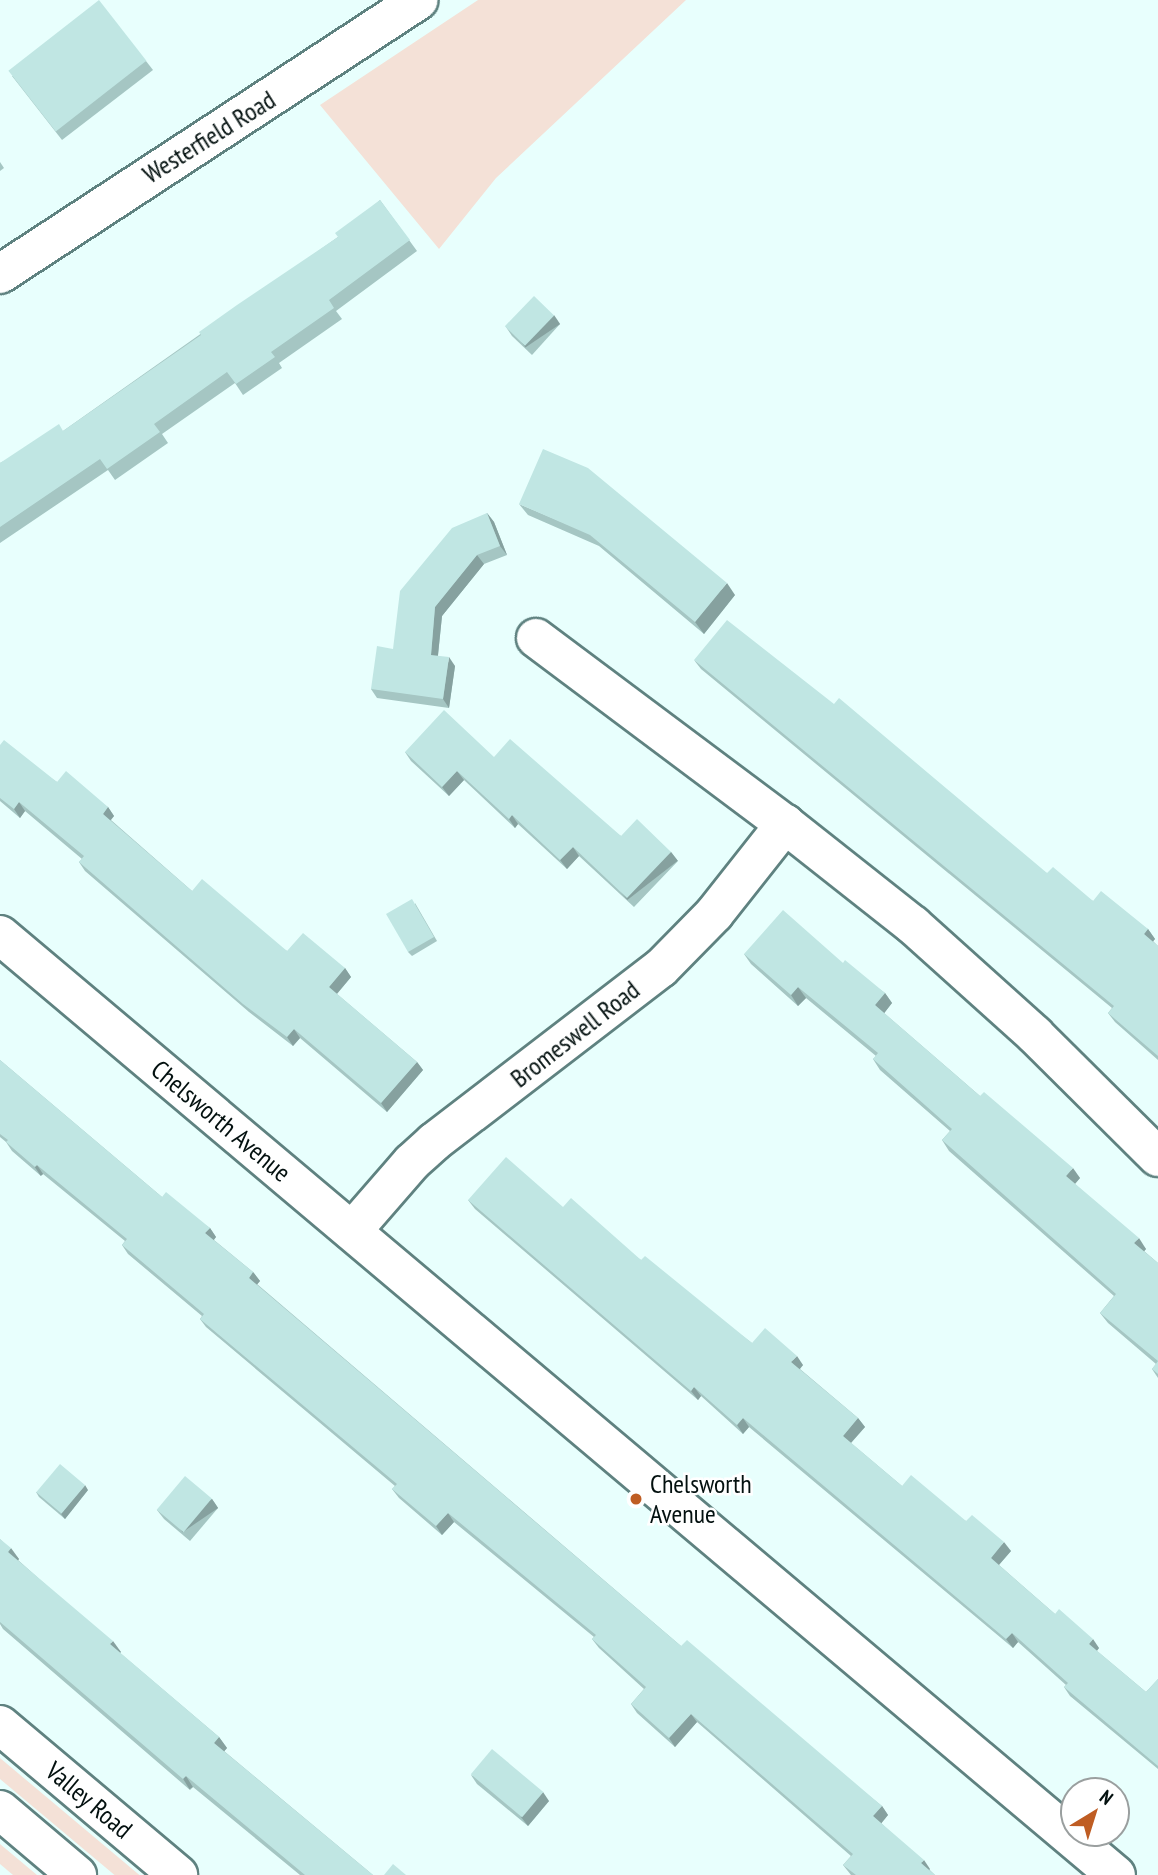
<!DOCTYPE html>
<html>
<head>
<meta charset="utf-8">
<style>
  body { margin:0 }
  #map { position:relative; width:1158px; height:1875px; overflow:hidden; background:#e8fffd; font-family:"PT Sans Narrow",sans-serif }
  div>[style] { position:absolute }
  .green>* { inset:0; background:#f4e1d7; transform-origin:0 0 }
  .roads { filter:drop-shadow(2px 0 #5f8280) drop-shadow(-2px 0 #5f8280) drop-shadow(0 2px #5f8280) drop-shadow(0 -2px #5f8280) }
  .street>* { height:38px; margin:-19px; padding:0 19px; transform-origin:19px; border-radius:19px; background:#fff }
  .secondary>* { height:38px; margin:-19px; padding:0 19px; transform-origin:19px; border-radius:19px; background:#fff }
  .primary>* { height:38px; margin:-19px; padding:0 19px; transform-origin:19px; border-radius:19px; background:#fff }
  .wall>* { inset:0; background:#a5c6c3 }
  .shaded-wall>* { inset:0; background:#86a19f; transform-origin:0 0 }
  .building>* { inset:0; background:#c0e6e3; transform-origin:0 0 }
  .dots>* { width:19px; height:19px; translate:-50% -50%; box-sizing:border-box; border:4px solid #fff; border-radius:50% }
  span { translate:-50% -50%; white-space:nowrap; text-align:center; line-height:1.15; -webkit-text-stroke:5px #fff; paint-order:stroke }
  .street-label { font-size:26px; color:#03100f }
  .poi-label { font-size:26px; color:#03100f }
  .left { translate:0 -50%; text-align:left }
  .north { position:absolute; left:1060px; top:1777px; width:70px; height:70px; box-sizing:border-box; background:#fff; border:2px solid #9a9f9f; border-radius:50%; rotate:38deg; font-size:19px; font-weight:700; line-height:28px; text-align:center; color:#03100f }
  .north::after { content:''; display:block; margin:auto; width:24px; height:32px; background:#bf5d23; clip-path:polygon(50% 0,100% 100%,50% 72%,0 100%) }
</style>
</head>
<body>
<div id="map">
  <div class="green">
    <div style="clip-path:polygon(478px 0,686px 0,496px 178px,439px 249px,320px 105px)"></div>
    <div style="left:0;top:1758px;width:182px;height:16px;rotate:40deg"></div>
    <div style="clip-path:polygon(0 1844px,37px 1875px,13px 1875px,0 1864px)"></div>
  </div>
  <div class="roads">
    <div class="street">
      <div style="left:536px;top:638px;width:311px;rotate:36.8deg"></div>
      <div style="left:785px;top:824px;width:163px;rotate:38.3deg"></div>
      <div style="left:913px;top:925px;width:164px;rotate:42deg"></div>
      <div style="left:1035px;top:1035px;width:173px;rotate:44.8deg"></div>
      <div style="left:0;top:935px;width:1459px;rotate:40.11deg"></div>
      <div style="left:352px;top:1231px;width:91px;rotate:-49deg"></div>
      <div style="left:412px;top:1162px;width:30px;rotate:-42deg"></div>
      <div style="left:434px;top:1142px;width:286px;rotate:-37.5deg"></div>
      <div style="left:661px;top:968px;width:76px;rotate:-45.5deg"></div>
      <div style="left:714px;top:914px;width:115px;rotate:-51.7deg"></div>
      <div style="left:0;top:1725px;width:233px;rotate:40.1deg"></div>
    </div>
    <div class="secondary">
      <div style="left:0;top:274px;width:500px;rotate:-33.2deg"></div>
    </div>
    <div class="primary">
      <div style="left:0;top:1810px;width:101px;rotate:40.2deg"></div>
    </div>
  </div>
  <div class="wall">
    <div style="clip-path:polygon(146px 61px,153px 70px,62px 140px,12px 76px)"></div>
    <div style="clip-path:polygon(0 162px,4px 168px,0 171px)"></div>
    <div style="clip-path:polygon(380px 200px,417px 251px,336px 311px,342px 319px,279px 363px,282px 368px,243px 395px,235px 383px,162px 434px,168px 443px,115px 480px,108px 470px,0 543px,0 463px,63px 431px,338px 237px)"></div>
    <div style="clip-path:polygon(560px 324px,532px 355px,512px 336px,506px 327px)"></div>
    <div style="clip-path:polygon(519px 504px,735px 595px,704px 634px,599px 546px,528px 515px)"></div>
    <div style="clip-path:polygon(487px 513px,494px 522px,507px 555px,484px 564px,442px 616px,438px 656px,455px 666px,449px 708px,377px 698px,371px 689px)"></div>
    <div style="clip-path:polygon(694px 660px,1093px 901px,1148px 929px,1155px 939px,1153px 941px,1158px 946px,1158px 1060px,1115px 1022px,1108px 1013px,1112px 1008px,701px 669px)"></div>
    <div style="clip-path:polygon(0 745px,57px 782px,108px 807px,114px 816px,111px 820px,192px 891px,287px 951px,345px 968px,351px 977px,337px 994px,417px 1062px,423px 1070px,387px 1112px,300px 1038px,293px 1046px,249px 1012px,85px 871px,79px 862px,82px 859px,25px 811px,20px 818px,0 801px)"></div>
    <div style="clip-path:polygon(405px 752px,494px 757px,621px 836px,671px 852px,678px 861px,634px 907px,579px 856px,567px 869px,518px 824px,515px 828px,464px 780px,449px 796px,411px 761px)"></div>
    <div style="clip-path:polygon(415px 903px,437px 941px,412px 956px,408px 952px)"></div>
    <div style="clip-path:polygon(744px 954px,843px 963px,885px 993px,892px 1003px,884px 1013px,980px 1096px,1080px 1178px,1075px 1184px,1146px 1249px,1144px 1251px,1158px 1263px,1158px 1378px,1152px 1369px,1156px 1364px,1108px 1323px,1100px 1313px,1114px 1296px,949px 1151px,942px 1140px,950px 1131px,880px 1070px,873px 1059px,876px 1056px,806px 998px,798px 1006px,751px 964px)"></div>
    <div style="clip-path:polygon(0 1060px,162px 1197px,210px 1228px,216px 1237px,214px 1240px,253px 1272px,260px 1281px,257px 1284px,681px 1646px,882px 1806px,888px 1815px,881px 1823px,935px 1875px,851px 1875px,843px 1865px,851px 1856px,697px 1722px,675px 1747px,637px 1713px,631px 1704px,644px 1689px,599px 1648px,592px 1639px,594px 1637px,454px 1522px,442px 1535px,399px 1498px,392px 1489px,395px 1486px,206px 1327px,200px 1319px,202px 1316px,128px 1254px,122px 1245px,125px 1241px,43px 1174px,41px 1176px,12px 1151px,6px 1142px,0 1137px)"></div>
    <div style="clip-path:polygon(468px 1200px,563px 1207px,641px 1260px,752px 1343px,803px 1365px,800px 1369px,858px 1418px,865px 1427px,851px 1443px,902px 1486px,966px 1521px,1011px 1551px,999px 1565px,1055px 1614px,1099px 1648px,1097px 1651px,1146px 1692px,1158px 1679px,1158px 1769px,1070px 1696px,1064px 1687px,1066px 1685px,1018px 1642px,1013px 1648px,749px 1427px,743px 1434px,701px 1396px,698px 1400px,475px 1209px)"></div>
    <div style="clip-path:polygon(88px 1490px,65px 1519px,39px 1497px,36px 1492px)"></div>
    <div style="clip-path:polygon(212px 1499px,218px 1508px,190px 1541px,164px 1519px,157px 1510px)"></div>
    <div style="clip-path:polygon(0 1539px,19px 1559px,18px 1560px,121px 1652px,120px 1653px,219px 1737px,227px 1748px,224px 1751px,373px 1875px,300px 1875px,193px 1787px,190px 1790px,3px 1629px,0 1624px)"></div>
    <div style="clip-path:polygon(471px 1775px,549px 1801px,528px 1826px,477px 1784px)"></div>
  </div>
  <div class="shaded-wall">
    <div style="left:554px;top:315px;width:11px;height:42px;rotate:56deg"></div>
    <div style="clip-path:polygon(487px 513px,494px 522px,507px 555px,500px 546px)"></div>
    <div style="clip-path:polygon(477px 555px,484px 564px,442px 616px,437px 664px,431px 655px,435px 607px)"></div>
    <div style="clip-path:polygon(727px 583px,735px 595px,704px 634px,695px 622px)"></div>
    <div style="clip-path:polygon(449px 657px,455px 666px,449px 708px,443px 699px)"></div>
    <div style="clip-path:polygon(457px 771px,464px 780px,449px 796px,442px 787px)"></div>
    <div style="clip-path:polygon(19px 802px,25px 811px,20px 818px,14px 809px)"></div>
    <div style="clip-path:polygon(108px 807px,114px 816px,109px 822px,103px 814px)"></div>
    <div style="clip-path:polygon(512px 815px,518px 824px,515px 828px,509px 819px)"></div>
    <div style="clip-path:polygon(573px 847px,579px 856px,567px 869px,560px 860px)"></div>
    <div style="left:671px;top:852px;width:11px;height:64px;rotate:52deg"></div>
    <div style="clip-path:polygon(1148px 929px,1155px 939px,1151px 944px,1144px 934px)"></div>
    <div style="clip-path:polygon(345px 968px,351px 977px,335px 996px,329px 987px)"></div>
    <div style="clip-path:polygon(798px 987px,806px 998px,798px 1006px,791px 995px)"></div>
    <div style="clip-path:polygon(885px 993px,892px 1003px,882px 1016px,875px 1005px)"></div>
    <div style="clip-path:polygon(294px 1029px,300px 1038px,293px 1046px,287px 1037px)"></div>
    <div style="clip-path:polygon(417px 1062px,423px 1070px,387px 1112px,381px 1103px)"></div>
    <div style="left:37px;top:1165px;width:11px;height:3px;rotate:56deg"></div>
    <div style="clip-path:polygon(1073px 1168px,1080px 1178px,1073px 1186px,1066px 1176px)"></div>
    <div style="clip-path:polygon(210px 1228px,216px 1237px,212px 1242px,205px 1233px)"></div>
    <div style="clip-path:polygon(1139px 1238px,1146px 1249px,1142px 1254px,1134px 1243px)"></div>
    <div style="clip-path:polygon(253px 1272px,260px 1281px,255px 1287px,249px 1278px)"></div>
    <div style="clip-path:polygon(797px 1356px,803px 1365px,798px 1371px,791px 1362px)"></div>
    <div style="clip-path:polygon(694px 1387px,701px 1396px,698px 1400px,691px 1391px)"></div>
    <div style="clip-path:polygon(743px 1418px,749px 1427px,743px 1434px,737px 1425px)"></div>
    <div style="clip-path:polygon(858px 1418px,865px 1427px,849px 1445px,843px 1436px)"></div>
    <div style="clip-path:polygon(85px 1485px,88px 1490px,65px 1519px,61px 1514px)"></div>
    <div style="left:212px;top:1499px;width:11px;height:43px;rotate:56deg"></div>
    <div style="clip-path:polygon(448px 1513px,454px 1522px,442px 1535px,436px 1526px)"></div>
    <div style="clip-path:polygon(1004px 1542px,1011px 1551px,997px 1567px,991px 1558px)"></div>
    <div style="clip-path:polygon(11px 1548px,19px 1559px,16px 1563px,8px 1552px)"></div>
    <div style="clip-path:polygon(1012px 1633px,1018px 1642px,1013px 1648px,1006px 1639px)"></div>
    <div style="clip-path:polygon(1093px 1639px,1099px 1648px,1095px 1653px,1089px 1644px)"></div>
    <div style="clip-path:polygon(113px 1641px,121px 1652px,117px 1655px,110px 1644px)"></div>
    <div style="clip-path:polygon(691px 1714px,697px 1722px,675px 1747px,669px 1738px)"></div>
    <div style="clip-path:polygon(219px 1737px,227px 1748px,222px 1754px,214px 1743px)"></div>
    <div style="left:186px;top:1776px;width:13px;height:4px;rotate:58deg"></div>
    <div style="clip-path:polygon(543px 1792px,549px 1801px,528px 1826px,521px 1817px)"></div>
    <div style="clip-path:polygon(882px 1806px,888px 1815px,880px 1825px,873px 1816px)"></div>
    <div style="clip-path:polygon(924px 1860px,930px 1869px,928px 1872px,921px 1863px)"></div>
  </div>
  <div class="building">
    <div style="left:99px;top:0;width:77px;height:115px;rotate:52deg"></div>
    <div style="clip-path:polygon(380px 200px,410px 240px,329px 300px,334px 308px,271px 352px,275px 357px,236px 384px,227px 372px,154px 424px,160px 432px,107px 469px,100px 459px,0 527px,0 463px,59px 424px,63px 431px,201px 335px,199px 332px,237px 305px,338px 237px,335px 233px)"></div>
    <div style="left:534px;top:296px;width:28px;height:42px;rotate:44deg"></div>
    <div style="clip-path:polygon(543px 449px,588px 468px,727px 583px,695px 622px,590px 535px,519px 504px)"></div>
    <div style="clip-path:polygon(487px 513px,500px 546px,477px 555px,435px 607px,431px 655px,449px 657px,443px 699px,371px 689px,377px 646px,393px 649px,400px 591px,452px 528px)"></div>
    <div style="clip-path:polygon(727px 620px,834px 704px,839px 698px,1047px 873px,1053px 867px,1093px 901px,1101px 891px,1148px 929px,1144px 934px,1158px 946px,1158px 1056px,1108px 1013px,1114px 1006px,694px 660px)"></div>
    <div style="clip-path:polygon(444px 710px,494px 757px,510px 739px,621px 836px,637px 819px,671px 852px,627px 898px,573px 847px,560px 860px,512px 815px,509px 819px,457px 771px,442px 787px,405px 752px)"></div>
    <div style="clip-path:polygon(4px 740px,57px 782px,66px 771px,108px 807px,103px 814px,192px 891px,202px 879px,287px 951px,303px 933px,345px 968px,329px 987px,417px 1062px,381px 1103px,294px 1029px,287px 1037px,243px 1004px,79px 862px,84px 856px,19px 802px,14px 809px,0 798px,0 745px)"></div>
    <div style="left:412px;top:899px;width:44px;height:30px;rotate:60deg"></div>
    <div style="clip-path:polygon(783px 910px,843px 963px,845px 960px,885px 993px,875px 1005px,980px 1096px,984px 1092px,1073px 1168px,1066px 1176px,1139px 1238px,1134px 1243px,1158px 1263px,1158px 1374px,1152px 1369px,1158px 1361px,1100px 1313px,1116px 1294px,942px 1140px,952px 1129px,873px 1059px,878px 1053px,798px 987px,791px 995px,744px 954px)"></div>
    <div style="clip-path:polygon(0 1060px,162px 1197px,166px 1192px,210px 1228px,205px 1233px,253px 1272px,249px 1278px,681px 1646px,687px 1640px,882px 1806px,873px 1816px,924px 1860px,921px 1863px,935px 1875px,856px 1875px,843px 1865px,853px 1854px,691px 1714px,669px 1738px,631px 1704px,646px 1687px,592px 1639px,596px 1635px,448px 1513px,436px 1526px,392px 1489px,397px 1484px,200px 1319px,204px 1314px,122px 1245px,127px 1239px,37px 1165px,35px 1167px,6px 1142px,8px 1140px,0 1134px)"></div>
    <div style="clip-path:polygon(506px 1157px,563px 1207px,571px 1198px,641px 1260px,645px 1256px,752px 1343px,765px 1328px,797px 1356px,791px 1362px,858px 1418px,843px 1436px,902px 1486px,911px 1475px,966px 1521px,972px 1515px,1004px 1542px,991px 1558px,1055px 1614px,1059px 1609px,1093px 1639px,1089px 1644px,1146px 1692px,1158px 1679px,1158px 1766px,1064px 1687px,1068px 1683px,1012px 1633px,1006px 1639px,743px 1418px,737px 1425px,694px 1387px,691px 1391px,468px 1200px)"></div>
    <div style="left:60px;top:1464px;width:33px;height:37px;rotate:40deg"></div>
    <div style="left:185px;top:1476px;width:35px;height:44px;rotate:40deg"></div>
    <div style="clip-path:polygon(0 1539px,11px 1548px,8px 1552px,113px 1641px,110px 1644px,219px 1737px,214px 1743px,373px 1875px,305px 1875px,186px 1776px,183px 1779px,0 1622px)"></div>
    <div style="left:492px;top:1749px;width:67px;height:33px;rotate:40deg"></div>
    <div style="clip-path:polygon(393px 1864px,406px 1875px,384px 1875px)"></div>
  </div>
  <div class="dots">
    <div style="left:636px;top:1499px;background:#bf5d23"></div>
  </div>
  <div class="street-label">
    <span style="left:209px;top:137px;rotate:-32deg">Westerfield Road</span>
    <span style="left:575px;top:1034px;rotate:-38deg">Bromeswell Road</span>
    <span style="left:221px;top:1121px;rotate:40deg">Chelsworth Avenue</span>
    <span style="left:89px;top:1800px;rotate:40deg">Valley Road</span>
  </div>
  <div class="poi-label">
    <span class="left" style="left:650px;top:1499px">Chelsworth<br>Avenue</span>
  </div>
  <div class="north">N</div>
</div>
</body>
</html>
